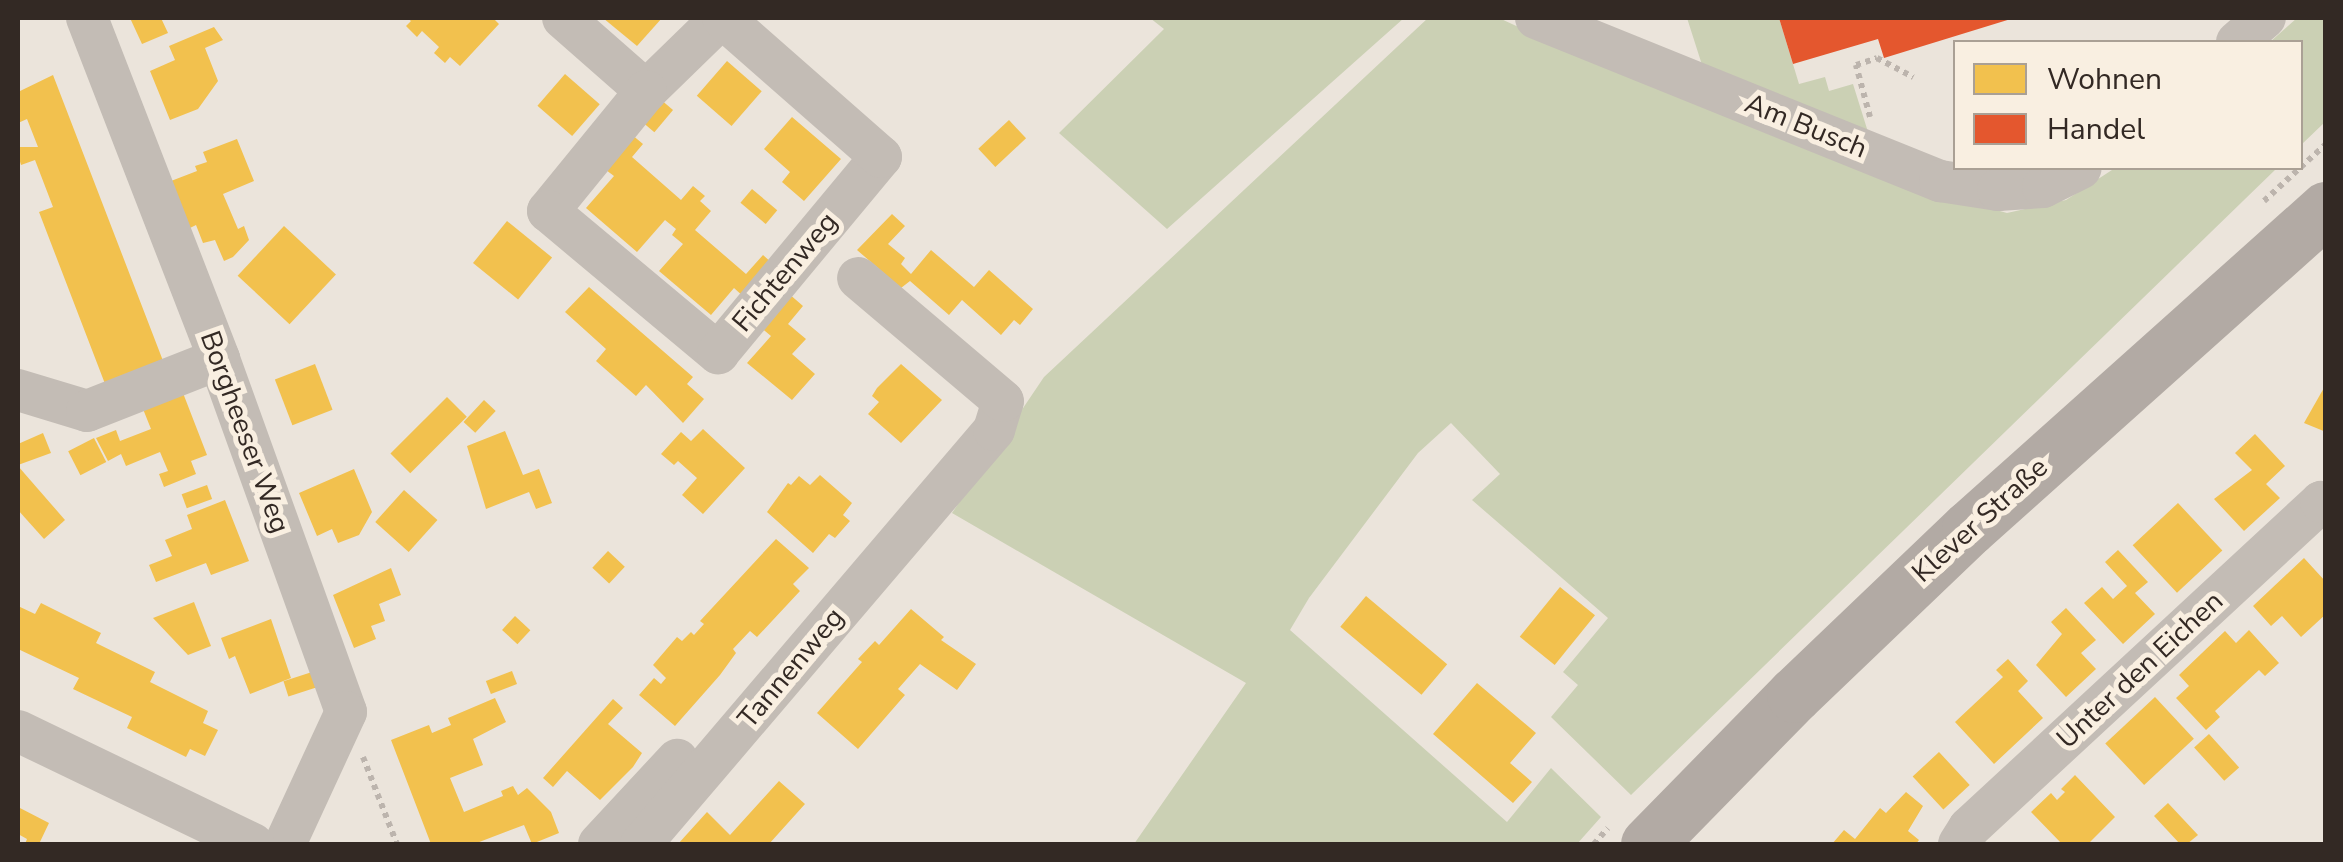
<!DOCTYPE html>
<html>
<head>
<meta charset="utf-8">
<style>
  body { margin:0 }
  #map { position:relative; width:2343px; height:862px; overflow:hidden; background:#ebe4db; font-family:"Nunito Sans",sans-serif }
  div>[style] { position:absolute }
  .green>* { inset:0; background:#cbd0b4 }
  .homes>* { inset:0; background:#f2c14e; transform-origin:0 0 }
  .shops>* { inset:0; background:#e4572e }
  .path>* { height:6px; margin-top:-3px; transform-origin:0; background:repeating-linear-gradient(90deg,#bcb4ad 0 5px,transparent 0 10px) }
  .minor>* { height:42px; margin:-21px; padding:0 21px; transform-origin:21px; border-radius:21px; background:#c3bcb5 }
  .major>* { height:55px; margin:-27.5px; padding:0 27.5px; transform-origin:27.5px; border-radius:27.5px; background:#b2aaa4 }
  span { translate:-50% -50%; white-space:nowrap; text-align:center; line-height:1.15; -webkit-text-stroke:10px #f9efe1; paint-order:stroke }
  .street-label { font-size:28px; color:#332924 }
  .frame { position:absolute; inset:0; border:20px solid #332924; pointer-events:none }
  .legend { position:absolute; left:1953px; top:40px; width:350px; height:130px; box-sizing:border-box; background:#f9efe1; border:2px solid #aaa095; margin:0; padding:12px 18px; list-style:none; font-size:30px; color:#332924 }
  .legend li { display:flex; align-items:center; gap:20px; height:50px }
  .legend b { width:50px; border:2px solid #aaa095 }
</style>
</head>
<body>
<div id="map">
  <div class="green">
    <div style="clip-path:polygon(1150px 18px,1404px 18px,1167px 229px,1059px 133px,1164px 29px)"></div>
    <div style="clip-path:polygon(1428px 18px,1499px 18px,1598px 64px,1920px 189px,2007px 213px,2066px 200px,2115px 168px,2277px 168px,1631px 795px,1551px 717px,1578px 685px,1563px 672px,1608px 618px,1472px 500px,1500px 474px,1451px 423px,1418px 453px,1309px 598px,1290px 630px,1507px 822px,1551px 768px,1601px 817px,1577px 844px,1134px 844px,1246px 683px,952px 513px,1044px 377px)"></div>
    <div style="clip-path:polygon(1687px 18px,1779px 18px,1799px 84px,1825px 77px,1829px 91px,1853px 84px,1868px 132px,1703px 68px)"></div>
    <div style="clip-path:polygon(2297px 18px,2326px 18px,2325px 122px,2301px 145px,2300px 42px,2270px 42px)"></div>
  </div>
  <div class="homes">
    <div style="clip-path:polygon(130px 18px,161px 18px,168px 33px,142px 44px)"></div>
    <div style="clip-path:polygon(407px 18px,493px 18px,499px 24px,460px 66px,450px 57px,445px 63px,434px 53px,439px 47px,422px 31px,417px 37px,406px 26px,411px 21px)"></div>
    <div style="clip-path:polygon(603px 18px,662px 18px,637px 46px)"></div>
    <div style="clip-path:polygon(214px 27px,223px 40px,205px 48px,218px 81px,198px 109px,170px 120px,150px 71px,175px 60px,169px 46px)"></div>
    <div style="left:727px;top:61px;width:46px;height:46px;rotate:41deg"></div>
    <div style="left:565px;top:74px;width:46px;height:42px;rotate:41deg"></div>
    <div style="clip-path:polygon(53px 75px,165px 366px,107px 389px,39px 212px,53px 207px,35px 160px,21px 165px,18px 155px,18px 147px,38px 147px,27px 119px,18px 123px,18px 92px)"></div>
    <div style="left:660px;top:99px;width:17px;height:29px;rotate:40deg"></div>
    <div style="clip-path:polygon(792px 117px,841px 159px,804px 201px,782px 182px,790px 172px,764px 149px)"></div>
    <div style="left:1009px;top:120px;width:25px;height:42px;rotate:47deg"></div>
    <div style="clip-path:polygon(631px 134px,643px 144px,632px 157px,681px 200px,693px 186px,705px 196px,700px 201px,711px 211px,695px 230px,746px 274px,763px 255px,773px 264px,745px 298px,734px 288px,711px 315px,659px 271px,683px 244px,672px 235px,676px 229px,665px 220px,637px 252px,586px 208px,614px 176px,602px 167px)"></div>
    <div style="clip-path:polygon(237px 139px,254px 181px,223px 194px,238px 229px,244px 226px,249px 240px,233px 257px,224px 261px,215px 240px,203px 243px,196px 225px,190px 228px,171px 181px,197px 171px,195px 166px,207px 162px,203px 152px)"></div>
    <div style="left:752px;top:189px;width:33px;height:18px;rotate:40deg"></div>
    <div style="clip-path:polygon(892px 214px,905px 226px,888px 244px,905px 258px,901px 264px,911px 274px,931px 250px,974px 287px,989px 270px,1033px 309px,1020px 325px,1014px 320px,1001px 335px,962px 300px,949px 315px,910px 281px,901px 288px,857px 250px)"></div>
    <div style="left:507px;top:221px;width:58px;height:54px;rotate:39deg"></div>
    <div style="left:284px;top:226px;width:71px;height:68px;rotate:43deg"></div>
    <div style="clip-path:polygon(589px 287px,693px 377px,687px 384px,704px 399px,683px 423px,646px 385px,636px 396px,596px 361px,606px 349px,565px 312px)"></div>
    <div style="clip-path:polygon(788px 293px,803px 306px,788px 324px,806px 339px,792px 354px,815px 374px,792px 400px,747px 363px,771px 336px,759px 326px)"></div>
    <div style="left:315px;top:364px;width:49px;height:43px;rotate:69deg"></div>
    <div style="clip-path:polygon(901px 364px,942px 400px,901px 443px,868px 414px,879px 402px,872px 396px,877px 388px)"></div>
    <div style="clip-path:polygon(2325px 386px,2326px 386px,2326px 432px,2304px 423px)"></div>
    <div style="clip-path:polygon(183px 393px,207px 455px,191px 461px,196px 474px,164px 487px,159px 474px,168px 471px,160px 452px,126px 466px,121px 454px,108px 461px,96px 438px,116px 430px,120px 441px,151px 429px,143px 409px)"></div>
    <div style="left:447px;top:397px;width:28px;height:80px;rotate:45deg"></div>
    <div style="left:484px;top:400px;width:16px;height:30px;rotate:43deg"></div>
    <div style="clip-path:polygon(703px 429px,745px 468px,703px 514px,682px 495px,697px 478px,678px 461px,674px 465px,661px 454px,681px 432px,691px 441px)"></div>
    <div style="clip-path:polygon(505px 431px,523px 475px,539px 469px,552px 503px,536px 509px,529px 492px,486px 509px,467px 446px)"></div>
    <div style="clip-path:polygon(43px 433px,51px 453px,18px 465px,18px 444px)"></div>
    <div style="clip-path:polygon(2255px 434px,2285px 466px,2266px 484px,2280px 498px,2244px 531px,2214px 499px,2252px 470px,2235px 453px)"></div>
    <div style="left:94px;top:438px;width:27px;height:29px;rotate:63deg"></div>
    <div style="clip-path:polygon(18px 466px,65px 520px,44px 539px,18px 510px)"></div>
    <div style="clip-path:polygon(354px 469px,372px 512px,359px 535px,338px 543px,332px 529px,317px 536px,299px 493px)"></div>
    <div style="clip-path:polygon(820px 475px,852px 503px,843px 515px,850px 521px,835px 538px,829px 534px,813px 553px,767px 512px,788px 483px,791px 485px,799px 476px,810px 485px)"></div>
    <div style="left:207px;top:485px;width:15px;height:27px;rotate:70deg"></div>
    <div style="left:404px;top:490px;width:45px;height:43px;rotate:42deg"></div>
    <div style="clip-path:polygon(225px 500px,249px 561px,211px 575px,206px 563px,156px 582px,149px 565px,172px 556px,165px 540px,192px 529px,187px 515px)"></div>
    <div style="left:2178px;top:503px;width:65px;height:62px;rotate:47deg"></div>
    <div style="clip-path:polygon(776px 539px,809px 568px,793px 584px,800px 591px,757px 637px,750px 631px,733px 649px,736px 653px,720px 675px,675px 726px,639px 695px,654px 678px,661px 684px,666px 678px,653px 665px,677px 637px,682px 641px,691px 632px,694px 635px,704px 624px,700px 621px)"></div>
    <div style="clip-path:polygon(2118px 550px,2148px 582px,2135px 593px,2155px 614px,2123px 644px,2084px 603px,2102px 587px,2113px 599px,2127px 586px,2105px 562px)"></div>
    <div style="left:608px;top:551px;width:23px;height:23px;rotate:43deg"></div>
    <div style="clip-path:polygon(2304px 558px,2326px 582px,2326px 614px,2301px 637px,2282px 616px,2271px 626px,2253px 606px)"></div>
    <div style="clip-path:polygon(391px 568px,401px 595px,379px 604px,385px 621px,371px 626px,376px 639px,354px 648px,333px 595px)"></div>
    <div style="left:1560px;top:587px;width:45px;height:64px;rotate:39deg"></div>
    <div style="left:1366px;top:596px;width:106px;height:40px;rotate:40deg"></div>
    <div style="clip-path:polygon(194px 602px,211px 646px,188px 655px,153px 618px)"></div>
    <div style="clip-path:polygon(41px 603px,101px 633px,96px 643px,155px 672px,150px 682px,208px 711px,203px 723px,218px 730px,205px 756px,190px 749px,186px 757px,127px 728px,132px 717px,73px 689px,79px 678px,18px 649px,18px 606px,35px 614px)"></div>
    <div style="clip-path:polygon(2066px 608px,2096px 640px,2081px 653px,2096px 669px,2066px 697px,2036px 665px,2062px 634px,2051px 622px)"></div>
    <div style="clip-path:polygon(911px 609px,944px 637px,941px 640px,976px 664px,957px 690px,920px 664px,898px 689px,905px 695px,858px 749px,817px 713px,862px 662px,858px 659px,875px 641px,879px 645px)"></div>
    <div style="left:515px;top:616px;width:21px;height:19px;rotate:43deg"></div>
    <div style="clip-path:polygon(271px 619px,291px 678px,250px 694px,235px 656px,229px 659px,221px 638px)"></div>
    <div style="clip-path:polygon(2249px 630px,2279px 663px,2265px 676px,2259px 670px,2215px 711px,2220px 717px,2206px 730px,2176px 698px,2189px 686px,2179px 675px,2225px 631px,2236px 643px)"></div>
    <div style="clip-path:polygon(2008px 659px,2028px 681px,2018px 691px,2043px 718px,1994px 764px,1955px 722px,2003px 677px,1996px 670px)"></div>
    <div style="left:512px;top:671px;width:14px;height:28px;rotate:69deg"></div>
    <div style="left:312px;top:672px;width:16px;height:30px;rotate:72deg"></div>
    <div style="clip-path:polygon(1477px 683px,1536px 733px,1510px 763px,1532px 782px,1513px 803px,1433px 734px)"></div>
    <div style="left:2155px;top:697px;width:57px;height:68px;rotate:47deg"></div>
    <div style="clip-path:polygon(495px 698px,506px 722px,473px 739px,483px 765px,450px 778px,464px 812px,503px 796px,501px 791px,513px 786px,518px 795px,527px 788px,551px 812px,559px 833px,532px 844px,524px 825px,474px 844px,431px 844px,391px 740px,429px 725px,432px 733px,451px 725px,448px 718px)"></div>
    <div style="clip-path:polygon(613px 699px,623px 708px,608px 724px,642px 753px,633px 767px,600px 800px,567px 771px,553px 787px,543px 778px)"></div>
    <div style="left:2209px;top:734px;width:45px;height:20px;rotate:48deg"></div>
    <div style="left:1939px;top:752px;width:45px;height:36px;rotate:47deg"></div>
    <div style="clip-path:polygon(2075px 775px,2115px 817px,2088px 844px,2062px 844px,2031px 812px,2051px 793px,2057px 800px,2065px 792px,2061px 789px)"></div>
    <div style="clip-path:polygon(779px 781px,805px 804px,769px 844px,678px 844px,707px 812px,730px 835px)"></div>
    <div style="clip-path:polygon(1906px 792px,1923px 806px,1908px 831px,1919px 840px,1916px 844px,1832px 844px,1844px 830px,1855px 839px,1880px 808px,1886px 813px)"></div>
    <div style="clip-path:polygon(2168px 803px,2198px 835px,2187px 844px,2180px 844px,2154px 816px)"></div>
    <div style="clip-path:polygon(18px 807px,49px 823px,39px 844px,25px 844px,27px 839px,18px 834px)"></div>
  </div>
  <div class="shops">
    <div style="clip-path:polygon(1779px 18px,2014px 18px,1884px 58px,1878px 39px,1793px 64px)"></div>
  </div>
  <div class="path">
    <div style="left:1870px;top:117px;width:54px;rotate:-105.1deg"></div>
    <div style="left:1856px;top:65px;width:22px;rotate:-18deg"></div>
    <div style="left:1877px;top:58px;width:41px;rotate:27.8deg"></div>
    <div style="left:2264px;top:201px;width:84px;rotate:-42.6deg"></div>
    <div style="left:363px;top:757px;width:93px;rotate:68.7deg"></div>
    <div style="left:1594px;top:844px;width:21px;rotate:-49deg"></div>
  </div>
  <div class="minor">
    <div style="left:87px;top:18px;width:366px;rotate:68.8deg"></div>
    <div style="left:219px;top:359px;width:375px;rotate:70.2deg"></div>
    <div style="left:346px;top:712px;width:145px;rotate:114.8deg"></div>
    <div style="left:563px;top:18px;width:111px;rotate:41.3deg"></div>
    <div style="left:721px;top:18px;width:105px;rotate:135.8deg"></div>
    <div style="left:646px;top:91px;width:155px;rotate:129.2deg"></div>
    <div style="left:548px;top:211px;width:222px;rotate:39.9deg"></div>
    <div style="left:718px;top:353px;width:255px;rotate:-50.3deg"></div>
    <div style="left:881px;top:157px;width:210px;rotate:-138.7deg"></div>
    <div style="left:1536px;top:18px;width:436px;rotate:22deg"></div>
    <div style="left:1940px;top:181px;width:59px;rotate:8.8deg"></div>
    <div style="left:1998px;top:190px;width:45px;rotate:-3.8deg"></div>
    <div style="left:2043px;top:187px;width:42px;rotate:-26.6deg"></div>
    <div style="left:2237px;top:42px;width:37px;rotate:-41deg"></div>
    <div style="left:18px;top:390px;width:72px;rotate:16.9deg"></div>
    <div style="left:87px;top:411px;width:142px;rotate:-21.5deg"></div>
    <div style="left:18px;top:731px;width:261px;rotate:25.7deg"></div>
    <div style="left:599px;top:844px;width:115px;rotate:-47.1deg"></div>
    <div style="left:641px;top:844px;width:544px;rotate:-49.55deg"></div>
    <div style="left:994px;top:430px;width:30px;rotate:-73deg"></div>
    <div style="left:1003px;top:401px;width:190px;rotate:-139.7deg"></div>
    <div style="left:1959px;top:844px;width:19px;rotate:-58deg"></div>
    <div style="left:1969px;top:828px;width:480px;rotate:-42.8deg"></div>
    <div style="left:2321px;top:502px;width:5px;rotate:11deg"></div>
  </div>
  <div class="major">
    <div style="left:1648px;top:844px;width:209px;rotate:-45.6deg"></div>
    <div style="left:1794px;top:695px;width:242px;rotate:-43.7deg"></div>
    <div style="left:1969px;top:528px;width:479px;rotate:-41.8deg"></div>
  </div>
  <div class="street-label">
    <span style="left:1806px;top:126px;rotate:22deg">Am Busch</span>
    <span style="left:785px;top:272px;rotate:-50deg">Fichtenweg</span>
    <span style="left:245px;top:432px;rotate:70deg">Borgheeser Weg</span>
    <span style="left:1980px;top:520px;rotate:-42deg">Klever Straße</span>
    <span style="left:791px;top:668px;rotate:-50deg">Tannenweg</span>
    <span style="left:2140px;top:670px;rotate:-43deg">Unter den Eichen</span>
  </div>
  <div class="frame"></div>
  <ul class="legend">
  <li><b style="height:28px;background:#f2c14e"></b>Wohnen</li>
  <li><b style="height:28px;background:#e4572e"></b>Handel</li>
  </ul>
</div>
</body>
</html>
